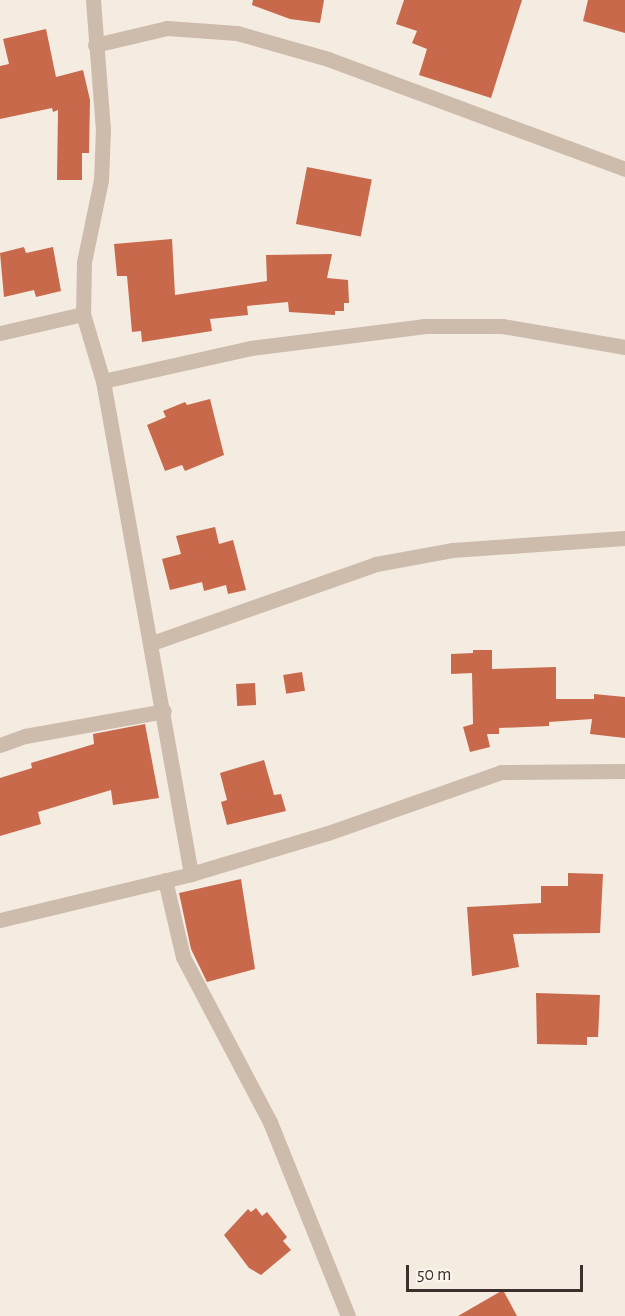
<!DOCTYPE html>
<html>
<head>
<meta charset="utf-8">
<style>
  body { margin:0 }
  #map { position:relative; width:625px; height:1316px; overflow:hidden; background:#f4ebe1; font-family:"Alegreya Sans",sans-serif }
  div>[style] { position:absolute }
  .building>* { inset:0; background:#c8694b; transform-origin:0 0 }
  .street>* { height:15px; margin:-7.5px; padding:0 7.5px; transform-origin:7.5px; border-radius:7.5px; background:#cdbbac }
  span { translate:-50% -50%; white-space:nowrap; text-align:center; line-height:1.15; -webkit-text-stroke:5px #fbf5ee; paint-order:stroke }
  .scale { position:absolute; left:406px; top:1265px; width:177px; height:27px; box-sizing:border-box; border:3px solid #3b302b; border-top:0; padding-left:8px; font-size:18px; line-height:21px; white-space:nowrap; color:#3b302b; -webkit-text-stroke:4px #fbf5ee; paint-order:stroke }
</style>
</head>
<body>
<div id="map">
  <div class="building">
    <div style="clip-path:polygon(253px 0,324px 0,320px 23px,290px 19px,252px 5px)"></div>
    <div style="clip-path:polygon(404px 0,522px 0,491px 98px,419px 75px,427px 49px,412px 43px,417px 31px,396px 24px)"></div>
    <div style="clip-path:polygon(588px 0,625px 0,625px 33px,583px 21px)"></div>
    <div style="clip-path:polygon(46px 29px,56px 77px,83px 70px,90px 100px,89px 153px,82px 153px,82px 180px,57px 180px,58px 110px,53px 112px,52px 108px,0 119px,0 66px,9px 64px,3px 39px)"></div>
    <div style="left:307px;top:167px;width:66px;height:58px;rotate:11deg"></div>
    <div style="clip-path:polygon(172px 239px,175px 295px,267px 281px,266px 255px,332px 254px,327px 278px,348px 280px,349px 303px,344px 303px,344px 311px,335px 311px,335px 315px,289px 312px,288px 302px,247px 306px,248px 315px,210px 319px,212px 331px,142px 342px,141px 331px,132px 332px,127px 276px,117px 276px,114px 244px)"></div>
    <div style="clip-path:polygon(24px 247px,26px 253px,53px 247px,61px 291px,36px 297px,34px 290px,4px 297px,0 253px)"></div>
    <div style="clip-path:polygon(210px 399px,224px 455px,185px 471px,182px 465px,165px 471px,147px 425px,166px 417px,163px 411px,185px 402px,187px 405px)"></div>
    <div style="clip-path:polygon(215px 527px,219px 544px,233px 540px,246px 590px,228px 594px,226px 585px,204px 591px,202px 582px,170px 590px,162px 559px,181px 554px,176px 536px)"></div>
    <div style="clip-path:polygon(473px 650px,492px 650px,492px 669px,556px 667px,556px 699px,594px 699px,594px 694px,625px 697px,625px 738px,590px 734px,592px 719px,549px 722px,549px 726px,499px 728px,499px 734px,487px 734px,490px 747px,470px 752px,463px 727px,473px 724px,472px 673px,451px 674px,451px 654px,473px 653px)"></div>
    <div style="left:302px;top:672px;width:19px;height:19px;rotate:81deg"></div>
    <div style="left:255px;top:683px;width:22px;height:19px;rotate:87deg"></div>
    <div style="clip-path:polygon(145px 724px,159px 798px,113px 805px,111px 790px,38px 812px,41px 824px,0 836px,0 778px,32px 768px,31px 763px,94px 744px,93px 734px)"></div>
    <div style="clip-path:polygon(264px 760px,274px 795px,281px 794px,286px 811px,227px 825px,221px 802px,227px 800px,220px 773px)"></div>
    <div style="clip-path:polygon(568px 873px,603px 874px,600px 933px,513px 934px,519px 967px,472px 976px,467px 907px,541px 903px,541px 886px,568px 886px)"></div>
    <div style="clip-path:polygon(241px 879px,255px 969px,207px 982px,191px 949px,179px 893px)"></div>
    <div style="clip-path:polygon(536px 993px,600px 995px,598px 1037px,587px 1037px,587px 1045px,537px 1044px)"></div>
    <div style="clip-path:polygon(256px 1208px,262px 1216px,267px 1212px,287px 1237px,283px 1241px,291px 1250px,261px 1275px,249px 1268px,224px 1235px,248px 1209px,251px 1212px)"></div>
    <div style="clip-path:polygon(503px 1290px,517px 1316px,458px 1316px)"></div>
  </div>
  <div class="street">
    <div style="left:93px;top:0;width:129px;rotate:85.6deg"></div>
    <div style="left:103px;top:129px;width:51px;rotate:92.2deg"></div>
    <div style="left:101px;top:180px;width:84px;rotate:101.7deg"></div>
    <div style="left:84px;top:262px;width:52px;rotate:91.1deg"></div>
    <div style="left:83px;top:314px;width:70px;rotate:73.4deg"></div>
    <div style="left:103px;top:381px;width:501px;rotate:79.88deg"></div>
    <div style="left:95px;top:45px;width:74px;rotate:-13.3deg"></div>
    <div style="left:167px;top:28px;width:70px;rotate:4.1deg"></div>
    <div style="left:237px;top:33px;width:95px;rotate:15.9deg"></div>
    <div style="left:328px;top:59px;width:317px;rotate:20.3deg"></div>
    <div style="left:0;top:333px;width:85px;rotate:-12.9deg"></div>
    <div style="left:103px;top:381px;width:152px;rotate:-12.6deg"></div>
    <div style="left:251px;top:348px;width:174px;rotate:-7.2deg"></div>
    <div style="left:424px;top:326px;width:78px"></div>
    <div style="left:502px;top:326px;width:125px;rotate:9.7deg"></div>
    <div style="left:152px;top:643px;width:238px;rotate:-19.4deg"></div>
    <div style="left:376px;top:564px;width:77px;rotate:-10.4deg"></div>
    <div style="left:452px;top:550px;width:173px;rotate:-4deg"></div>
    <div style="left:0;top:745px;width:27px;rotate:-20deg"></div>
    <div style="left:25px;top:736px;width:141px;rotate:-10.2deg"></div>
    <div style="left:165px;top:880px;width:79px;rotate:76.8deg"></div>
    <div style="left:183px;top:957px;width:187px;rotate:62.2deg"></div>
    <div style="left:270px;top:1122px;width:209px;rotate:68.1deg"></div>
    <div style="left:0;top:920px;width:196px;rotate:-13.5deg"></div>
    <div style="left:191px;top:874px;width:143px;rotate:-16.7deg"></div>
    <div style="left:328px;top:833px;width:183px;rotate:-19.4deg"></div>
    <div style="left:501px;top:772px;width:124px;rotate:-0.5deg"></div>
  </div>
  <div class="scale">50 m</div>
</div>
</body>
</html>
